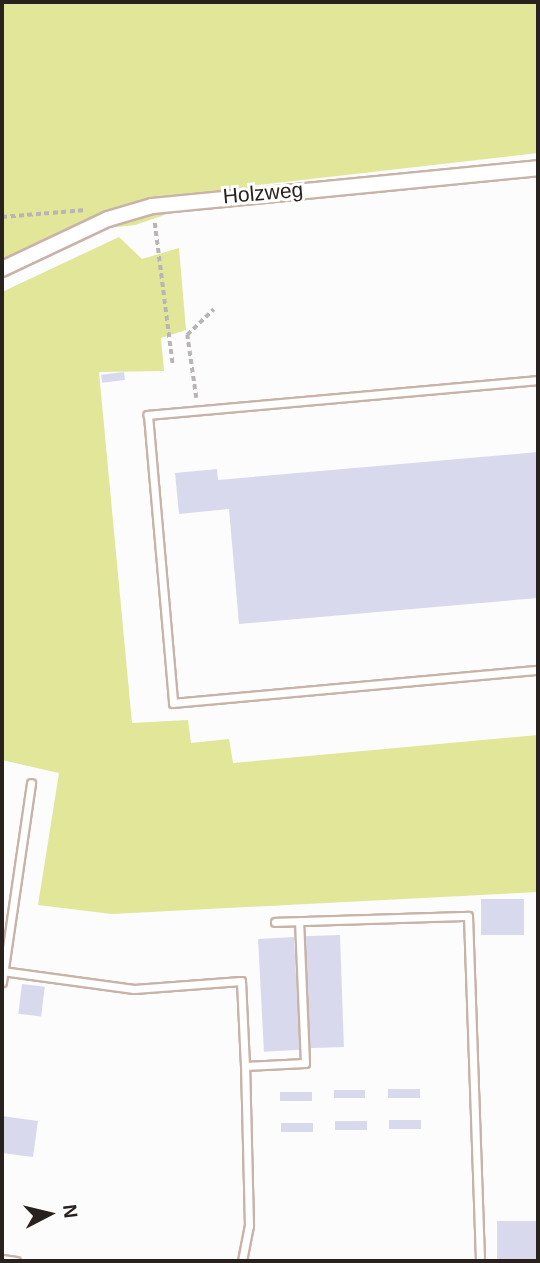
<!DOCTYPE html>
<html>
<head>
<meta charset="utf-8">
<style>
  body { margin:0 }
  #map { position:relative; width:540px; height:1263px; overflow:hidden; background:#fcfcfc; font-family:Helvetica,sans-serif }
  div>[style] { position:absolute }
  .green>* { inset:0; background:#e1e699 }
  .building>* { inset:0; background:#d9d9ee; transform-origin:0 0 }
  .path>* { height:3.5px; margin-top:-1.75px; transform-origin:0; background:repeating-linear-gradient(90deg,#b8b5b4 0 5px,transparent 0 8.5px) }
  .roads { filter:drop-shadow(2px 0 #c9b3a8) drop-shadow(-2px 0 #c9b3a8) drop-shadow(0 2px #c9b3a8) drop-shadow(0 -2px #c9b3a8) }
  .lane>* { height:7px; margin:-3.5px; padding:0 3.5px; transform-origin:3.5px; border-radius:3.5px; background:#fff }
  .street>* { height:14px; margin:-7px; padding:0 7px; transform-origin:7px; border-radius:7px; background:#fff }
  span { translate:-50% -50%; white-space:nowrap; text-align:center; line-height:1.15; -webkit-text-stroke:6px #fff; paint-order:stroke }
  .street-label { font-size:21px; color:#29211d }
  .frame { position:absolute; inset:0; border:4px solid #29211d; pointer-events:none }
  .north { position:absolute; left:14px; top:1179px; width:70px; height:70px; -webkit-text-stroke:5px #fff; paint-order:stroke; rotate:83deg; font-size:19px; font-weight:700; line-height:28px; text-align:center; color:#29211d }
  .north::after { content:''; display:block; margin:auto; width:24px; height:32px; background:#29211d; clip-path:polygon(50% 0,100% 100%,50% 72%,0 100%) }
</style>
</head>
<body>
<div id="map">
  <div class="green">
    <div style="clip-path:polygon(2px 2px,538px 2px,538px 153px,250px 186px,135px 225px,99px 229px,2px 275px)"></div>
    <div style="clip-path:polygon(119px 237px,142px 259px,179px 248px,186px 330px,161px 338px,164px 371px,99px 372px,132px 723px,188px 720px,191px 743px,229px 739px,233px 763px,538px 735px,538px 892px,112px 914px,38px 905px,59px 773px,2px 760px,2px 292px)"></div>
  </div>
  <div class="building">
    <div style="left:124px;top:372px;width:8px;height:23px;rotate:83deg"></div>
    <div style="clip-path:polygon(538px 452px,538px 598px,239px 624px,229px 509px,179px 514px,175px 473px,217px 469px,218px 480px)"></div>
    <div style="left:481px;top:899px;width:43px;height:36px"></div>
    <div style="left:340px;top:935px;width:112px;height:37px;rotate:88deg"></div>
    <div style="left:294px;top:937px;width:113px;height:36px;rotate:87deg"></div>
    <div style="left:22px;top:984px;width:23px;height:30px;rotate:7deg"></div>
    <div style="left:388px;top:1089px;width:32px;height:9px"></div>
    <div style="left:365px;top:1090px;width:8px;height:31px;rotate:90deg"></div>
    <div style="left:280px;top:1092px;width:32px;height:9px"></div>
    <div style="clip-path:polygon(2px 1116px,38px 1121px,33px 1157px,2px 1153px)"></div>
    <div style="left:389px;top:1120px;width:32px;height:9px"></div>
    <div style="left:367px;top:1121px;width:9px;height:32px;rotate:90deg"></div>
    <div style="left:313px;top:1123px;width:9px;height:32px;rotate:90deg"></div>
    <div style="left:497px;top:1221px;width:41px;height:40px"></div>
  </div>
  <div class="path">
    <div style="left:2px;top:217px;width:84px;rotate:-4.8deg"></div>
    <div style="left:155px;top:223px;width:144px;rotate:82.8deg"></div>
    <div style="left:196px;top:398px;width:64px;rotate:-98.1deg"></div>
    <div style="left:187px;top:335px;width:37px;rotate:-44deg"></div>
  </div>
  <div class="roads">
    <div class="lane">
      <div style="left:538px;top:380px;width:392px;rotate:174.9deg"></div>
      <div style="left:148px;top:415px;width:289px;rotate:85deg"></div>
      <div style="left:173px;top:703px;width:366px;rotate:-5.2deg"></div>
      <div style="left:275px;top:922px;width:193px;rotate:-1.8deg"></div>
      <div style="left:468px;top:916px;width:345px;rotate:88deg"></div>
      <div style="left:2px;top:971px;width:133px;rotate:7.8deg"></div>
      <div style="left:134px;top:989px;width:107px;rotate:-4.3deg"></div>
      <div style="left:241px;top:981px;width:85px;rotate:87.3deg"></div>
      <div style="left:2px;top:982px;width:201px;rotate:-81.7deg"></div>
      <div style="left:2px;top:1259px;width:14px;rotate:8deg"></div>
      <div style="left:242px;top:1261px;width:36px;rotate:-79deg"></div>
      <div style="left:249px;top:1226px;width:160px;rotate:-91.4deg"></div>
      <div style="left:245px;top:1066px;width:60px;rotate:-2.9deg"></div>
      <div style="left:305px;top:1063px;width:142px;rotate:-92.4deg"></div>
    </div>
    <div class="street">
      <div style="left:2px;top:269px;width:117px;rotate:-25.3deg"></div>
      <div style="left:108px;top:219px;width:46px;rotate:-16.5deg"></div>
      <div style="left:152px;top:206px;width:388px;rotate:-5.6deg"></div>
    </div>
  </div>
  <div class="street-label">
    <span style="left:263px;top:193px;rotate:-5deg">Holzweg</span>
  </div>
  <div class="frame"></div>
  <div class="north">N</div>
</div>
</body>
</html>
